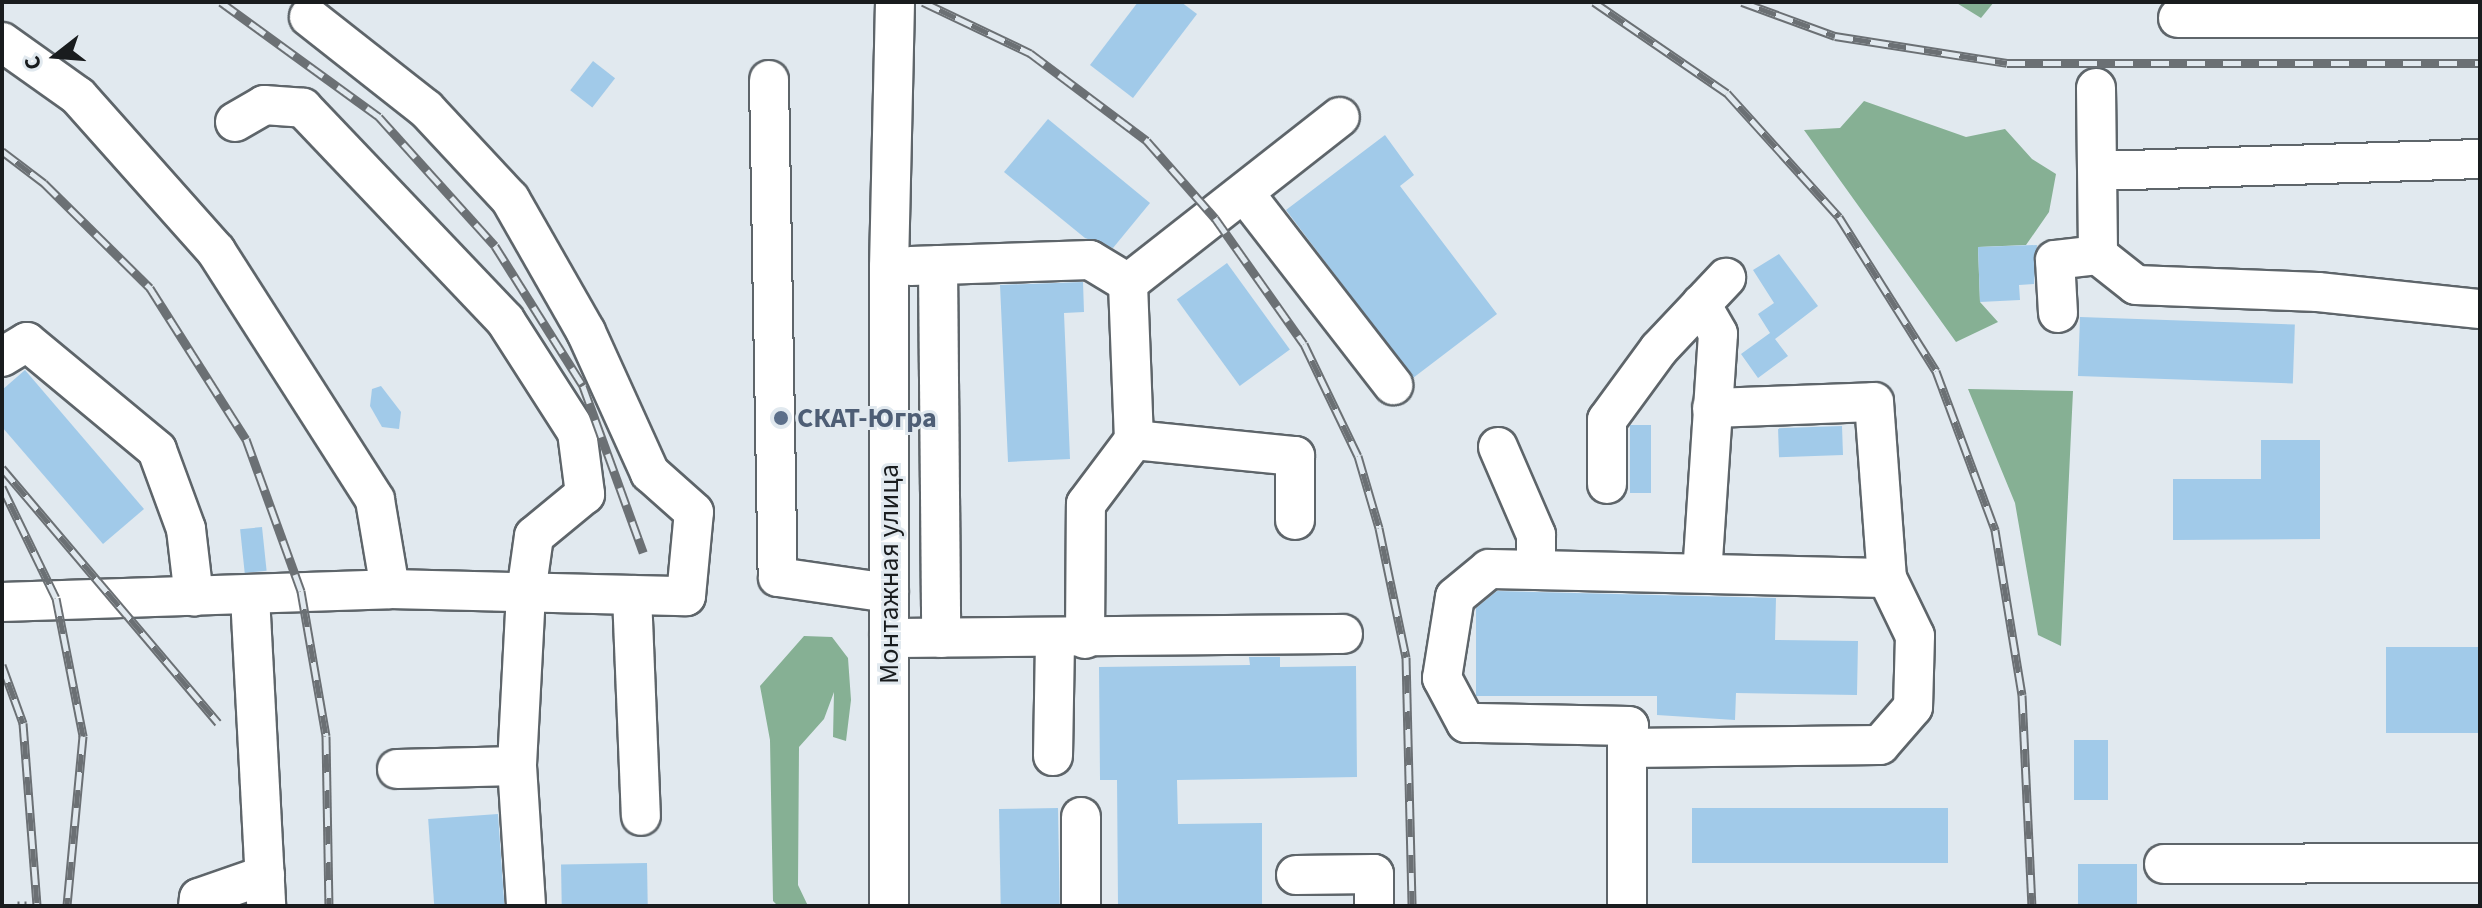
<!DOCTYPE html>
<html>
<head>
<meta charset="utf-8">
<style>
  body { margin:0 }
  #map { position:relative; width:2482px; height:908px; overflow:hidden; background:#e1e9ef; font-family:"Source Sans 3",sans-serif }
  div>[style] { position:absolute }
  .forest>* { inset:0; background:#86b094 }
  .building>* { inset:0; background:#a1cae9; transform-origin:0 0 }
  .roads { filter:drop-shadow(2px 0 #5e656a) drop-shadow(-2px 0 #5e656a) drop-shadow(0 2px #5e656a) drop-shadow(0 -2px #5e656a) }
  .minor>* { height:38px; margin:-19px; padding:0 19px; transform-origin:19px; border-radius:19px; background:#fff }
  .rail>* { height:9px; margin-top:-4.5px; transform-origin:0; background:repeating-linear-gradient(90deg,#e1e9ef 0 18px,#6b7074 0 36px); box-sizing:border-box; border-block:2px solid #6b7074 }
  .dots>* { width:22px; height:22px; translate:-50% -50%; box-sizing:border-box; border:4px solid #e1e9ef; border-radius:50% }
  span { translate:-50% -50%; white-space:nowrap; text-align:center; line-height:1.15; -webkit-text-stroke:6px #e1e9ef; paint-order:stroke }
  .service-label { font-size:28px; color:#4e5e75; font-weight:700 }
  .left { translate:0 -50%; text-align:left }
  .street-label { font-size:28px; color:#191c1e }
  .frame { position:absolute; inset:0; border:4px solid #191c1e; pointer-events:none }
  .north { position:absolute; left:16px; top:16px; width:80px; height:80px; -webkit-text-stroke:6px #e1e9ef; paint-order:stroke; rotate:253deg; font-size:22px; font-weight:700; line-height:32px; text-align:center; color:#191c1e }
  .north::after { content:''; display:block; margin:auto; width:28px; height:36px; background:#191c1e; clip-path:polygon(50% 0,100% 100%,50% 72%,0 100%) }
</style>
</head>
<body>
<div id="map">
  <div class="forest">
    <div style="clip-path:polygon(1955px 2px,1994px 2px,1981px 18px)"></div>
    <div style="clip-path:polygon(1864px 101px,1966px 137px,2005px 129px,2032px 159px,2056px 174px,2049px 212px,2026px 245px,1978px 247px,1980px 302px,1998px 322px,1956px 342px,1804px 130px,1840px 128px)"></div>
    <div style="clip-path:polygon(1968px 389px,2073px 391px,2061px 646px,2038px 635px,2015px 503px)"></div>
    <div style="clip-path:polygon(804px 636px,832px 637px,848px 658px,851px 700px,846px 741px,833px 737px,834px 692px,824px 719px,799px 747px,798px 885px,808px 906px,778px 906px,773px 901px,770px 740px,760px 686px)"></div>
  </div>
  <div class="building">
    <div style="clip-path:polygon(1138px 2px,1181px 2px,1197px 14px,1133px 98px,1090px 65px)"></div>
    <div style="left:593px;top:61px;width:28px;height:37px;rotate:38deg"></div>
    <div style="clip-path:polygon(1048px 119px,1150px 203px,1113px 248px,1085px 238px,1004px 172px)"></div>
    <div style="clip-path:polygon(1385px 135px,1414px 175px,1400px 186px,1497px 314px,1413px 378px,1286px 210px)"></div>
    <div style="clip-path:polygon(2037px 245px,2034px 284px,2019px 285px,2020px 300px,1980px 302px,1978px 247px)"></div>
    <div style="clip-path:polygon(1779px 254px,1818px 306px,1775px 339px,1788px 356px,1758px 378px,1741px 354px,1770px 333px,1758px 314px,1774px 303px,1753px 270px)"></div>
    <div style="left:1227px;top:263px;width:107px;height:62px;rotate:54deg"></div>
    <div style="clip-path:polygon(1083px 282px,1084px 312px,1064px 313px,1070px 459px,1008px 462px,1000px 285px)"></div>
    <div style="left:2080px;top:317px;width:215px;height:59px;rotate:2deg"></div>
    <div style="clip-path:polygon(25px 370px,144px 509px,103px 544px,2px 427px,2px 390px)"></div>
    <div style="clip-path:polygon(381px 386px,401px 412px,399px 429px,382px 427px,370px 406px,372px 389px)"></div>
    <div style="left:1630px;top:425px;width:21px;height:68px"></div>
    <div style="left:1842px;top:426px;width:29px;height:64px;rotate:88deg"></div>
    <div style="clip-path:polygon(2261px 440px,2320px 440px,2320px 539px,2173px 540px,2173px 479px,2261px 479px)"></div>
    <div style="left:262px;top:527px;width:44px;height:22px;rotate:84deg"></div>
    <div style="clip-path:polygon(1497px 591px,1776px 598px,1775px 640px,1858px 641px,1857px 695px,1736px 693px,1735px 720px,1657px 715px,1657px 696px,1476px 696px,1476px 608px)"></div>
    <div style="left:2480px;top:647px;width:86px;height:94px;rotate:90deg"></div>
    <div style="clip-path:polygon(1249px 657px,1280px 657px,1280px 667px,1356px 666px,1357px 777px,1177px 780px,1178px 824px,1262px 823px,1262px 906px,1118px 906px,1117px 780px,1100px 780px,1099px 667px,1250px 665px)"></div>
    <div style="left:2074px;top:740px;width:34px;height:60px"></div>
    <div style="left:1058px;top:808px;width:98px;height:59px;rotate:89deg"></div>
    <div style="left:1948px;top:808px;width:55px;height:256px;rotate:90deg"></div>
    <div style="left:498px;top:814px;width:92px;height:70px;rotate:86deg"></div>
    <div style="left:647px;top:863px;width:43px;height:86px;rotate:89deg"></div>
    <div style="left:2137px;top:864px;width:42px;height:59px;rotate:90deg"></div>
  </div>
  <div class="roads">
    <div class="minor">
      <div style="left:2178px;top:18px;width:302px"></div>
      <div style="left:2px;top:42px;width:93px;rotate:35.4deg"></div>
      <div style="left:78px;top:96px;width:208px;rotate:48.3deg"></div>
      <div style="left:216px;top:251px;width:295px;rotate:57.4deg"></div>
      <div style="left:375px;top:500px;width:90px;rotate:80.4deg"></div>
      <div style="left:769px;top:80px;width:497px;rotate:89deg"></div>
      <div style="left:778px;top:577px;width:112px;rotate:8.2deg"></div>
      <div style="left:2096px;top:88px;width:167px;rotate:89.3deg"></div>
      <div style="left:2098px;top:255px;width:48px;rotate:38.3deg"></div>
      <div style="left:2136px;top:285px;width:182px;rotate:2.2deg"></div>
      <div style="left:2318px;top:292px;width:163px;rotate:6deg"></div>
      <div style="left:235px;top:122px;width:34px;rotate:-30deg"></div>
      <div style="left:264px;top:105px;width:39px;rotate:4deg"></div>
      <div style="left:303px;top:108px;width:293px;rotate:46.4deg"></div>
      <div style="left:505px;top:320px;width:133px;rotate:57.3deg"></div>
      <div style="left:577px;top:432px;width:63px;rotate:82.6deg"></div>
      <div style="left:585px;top:494px;width:66px;rotate:140.5deg"></div>
      <div style="left:534px;top:536px;width:58px;rotate:98deg"></div>
      <div style="left:526px;top:593px;width:173px;rotate:93deg"></div>
      <div style="left:517px;top:766px;width:140px;rotate:86.3deg"></div>
      <div style="left:2098px;top:171px;width:382px;rotate:-1.8deg"></div>
      <div style="left:1245px;top:194px;width:242px;rotate:52.2deg"></div>
      <div style="left:938px;top:265px;width:373px;rotate:89.5deg"></div>
      <div style="left:911px;top:266px;width:179px;rotate:-1.9deg"></div>
      <div style="left:1090px;top:260px;width:44px;rotate:31.2deg"></div>
      <div style="left:1128px;top:283px;width:269px;rotate:-38.1deg"></div>
      <div style="left:1701px;top:304px;width:34px;rotate:60deg"></div>
      <div style="left:1718px;top:334px;width:239px;rotate:93.8deg"></div>
      <div style="left:2058px;top:313px;width:53px;rotate:-93.2deg"></div>
      <div style="left:2055px;top:260px;width:43px;rotate:-6.6deg"></div>
      <div style="left:2px;top:357px;width:29px;rotate:-31deg"></div>
      <div style="left:27px;top:342px;width:169px;rotate:39.7deg"></div>
      <div style="left:157px;top:450px;width:84px;rotate:69.8deg"></div>
      <div style="left:186px;top:529px;width:68px;rotate:83.3deg"></div>
      <div style="left:1712px;top:408px;width:162px;rotate:-2.1deg"></div>
      <div style="left:1874px;top:402px;width:176px;rotate:85.8deg"></div>
      <div style="left:1134px;top:440px;width:162px;rotate:5.7deg"></div>
      <div style="left:1295px;top:456px;width:64px;rotate:90deg"></div>
      <div style="left:1498px;top:447px;width:96px;rotate:66.6deg"></div>
      <div style="left:1536px;top:535px;width:35px;rotate:90deg"></div>
      <div style="left:1607px;top:484px;width:64px;rotate:-90deg"></div>
      <div style="left:1607px;top:420px;width:88px;rotate:-53.8deg"></div>
      <div style="left:1659px;top:349px;width:98px;rotate:-46.7deg"></div>
      <div style="left:632px;top:595px;width:221px;rotate:87.7deg"></div>
      <div style="left:250px;top:596px;width:310px;rotate:87deg"></div>
      <div style="left:2px;top:602px;width:388px;rotate:-1.9deg"></div>
      <div style="left:390px;top:589px;width:296px;rotate:1.4deg"></div>
      <div style="left:686px;top:596px;width:84px;rotate:-84.6deg"></div>
      <div style="left:694px;top:512px;width:59px;rotate:-138.4deg"></div>
      <div style="left:650px;top:473px;width:155px;rotate:-114.4deg"></div>
      <div style="left:586px;top:332px;width:153px;rotate:-119.7deg"></div>
      <div style="left:510px;top:199px;width:123px;rotate:-133deg"></div>
      <div style="left:426px;top:109px;width:149px;rotate:-141.8deg"></div>
      <div style="left:889px;top:638px;width:454px;rotate:-0.5deg"></div>
      <div style="left:1085px;top:639px;width:135px;rotate:-89.6deg"></div>
      <div style="left:1086px;top:504px;width:80px;rotate:-53.1deg"></div>
      <div style="left:1134px;top:440px;width:157px;rotate:-92.2deg"></div>
      <div style="left:1053px;top:756px;width:117px;rotate:-89deg"></div>
      <div style="left:397px;top:769px;width:120px;rotate:-1.4deg"></div>
      <div style="left:1081px;top:817px;width:89px;rotate:90deg"></div>
      <div style="left:2164px;top:864px;width:316px;rotate:-0.2deg"></div>
      <div style="left:1296px;top:875px;width:78px;rotate:-0.7deg"></div>
      <div style="left:1374px;top:874px;width:32px;rotate:90deg"></div>
      <div style="left:198px;top:906px;width:8px;rotate:-83deg"></div>
      <div style="left:199px;top:898px;width:70px;rotate:-19.2deg"></div>
      <div style="left:889px;top:906px;width:639px;rotate:-90deg"></div>
      <div style="left:889px;top:267px;width:265px;rotate:-88.7deg"></div>
      <div style="left:1627px;top:906px;width:158px;rotate:-90deg"></div>
      <div style="left:1627px;top:748px;width:22px;rotate:-85deg"></div>
      <div style="left:1629px;top:726px;width:163px;rotate:-178.9deg"></div>
      <div style="left:1466px;top:723px;width:51px;rotate:-118.1deg"></div>
      <div style="left:1442px;top:678px;width:82px;rotate:-80.9deg"></div>
      <div style="left:1455px;top:597px;width:44px;rotate:-39.5deg"></div>
      <div style="left:1489px;top:569px;width:398px;rotate:1.3deg"></div>
      <div style="left:1887px;top:578px;width:64px;rotate:64.2deg"></div>
      <div style="left:1915px;top:636px;width:71px;rotate:91.6deg"></div>
      <div style="left:1913px;top:707px;width:50px;rotate:131deg"></div>
      <div style="left:1880px;top:745px;width:253px;rotate:179.3deg"></div>
    </div>
  </div>
  <div class="rail">
    <div style="left:221px;top:2px;width:195px;rotate:36deg"></div>
    <div style="left:379px;top:117px;width:173px;rotate:48deg"></div>
    <div style="left:495px;top:246px;width:165px;rotate:57.8deg"></div>
    <div style="left:583px;top:386px;width:177px;rotate:70.1deg"></div>
    <div style="left:923px;top:2px;width:119px;rotate:25.5deg"></div>
    <div style="left:1030px;top:53px;width:146px;rotate:36.9deg"></div>
    <div style="left:1147px;top:141px;width:103px;rotate:48.6deg"></div>
    <div style="left:1215px;top:218px;width:154px;rotate:54.8deg"></div>
    <div style="left:1304px;top:344px;width:124px;rotate:64.3deg"></div>
    <div style="left:1358px;top:456px;width:75px;rotate:73.7deg"></div>
    <div style="left:1379px;top:528px;width:132px;rotate:78.2deg"></div>
    <div style="left:1406px;top:657px;width:249px;rotate:88.6deg"></div>
    <div style="left:1594px;top:2px;width:161px;rotate:34.4deg"></div>
    <div style="left:1727px;top:93px;width:167px;rotate:47.9deg"></div>
    <div style="left:1839px;top:217px;width:182px;rotate:57.8deg"></div>
    <div style="left:1936px;top:371px;width:170px;rotate:69.6deg"></div>
    <div style="left:1995px;top:530px;width:167px;rotate:80.7deg"></div>
    <div style="left:2022px;top:695px;width:211px;rotate:87.3deg"></div>
    <div style="left:1742px;top:2px;width:99px;rotate:20.1deg"></div>
    <div style="left:1835px;top:36px;width:174px;rotate:8.9deg"></div>
    <div style="left:2007px;top:63px;width:473px"></div>
    <div style="left:2px;top:151px;width:53px;rotate:37.3deg"></div>
    <div style="left:44px;top:183px;width:149px;rotate:44.7deg"></div>
    <div style="left:150px;top:288px;width:179px;rotate:57.6deg"></div>
    <div style="left:246px;top:439px;width:162px;rotate:70.1deg"></div>
    <div style="left:301px;top:591px;width:147px;rotate:80.2deg"></div>
    <div style="left:326px;top:736px;width:170px;rotate:89deg"></div>
    <div style="left:2px;top:468px;width:334px;rotate:49.7deg"></div>
    <div style="left:2px;top:487px;width:123px;rotate:64.1deg"></div>
    <div style="left:56px;top:598px;width:141px;rotate:78.9deg"></div>
    <div style="left:83px;top:736px;width:171px;rotate:95.4deg"></div>
    <div style="left:2px;top:665px;width:62px;rotate:70.1deg"></div>
    <div style="left:23px;top:723px;width:184px;rotate:85.6deg"></div>
    <div style="left:22px;top:906px;width:5px;rotate:-90deg"></div>
  </div>
  <div class="dots">
    <div style="left:781px;top:418px;background:#5c6f8a"></div>
  </div>
  <div class="service-label">
    <span class="left" style="left:797px;top:418px">СКАТ-Югра</span>
  </div>
  <div class="street-label">
    <span style="left:889px;top:574px;rotate:-90deg">Монтажная улица</span>
  </div>
  <div class="frame"></div>
  <div class="north">С</div>
</div>
</body>
</html>
